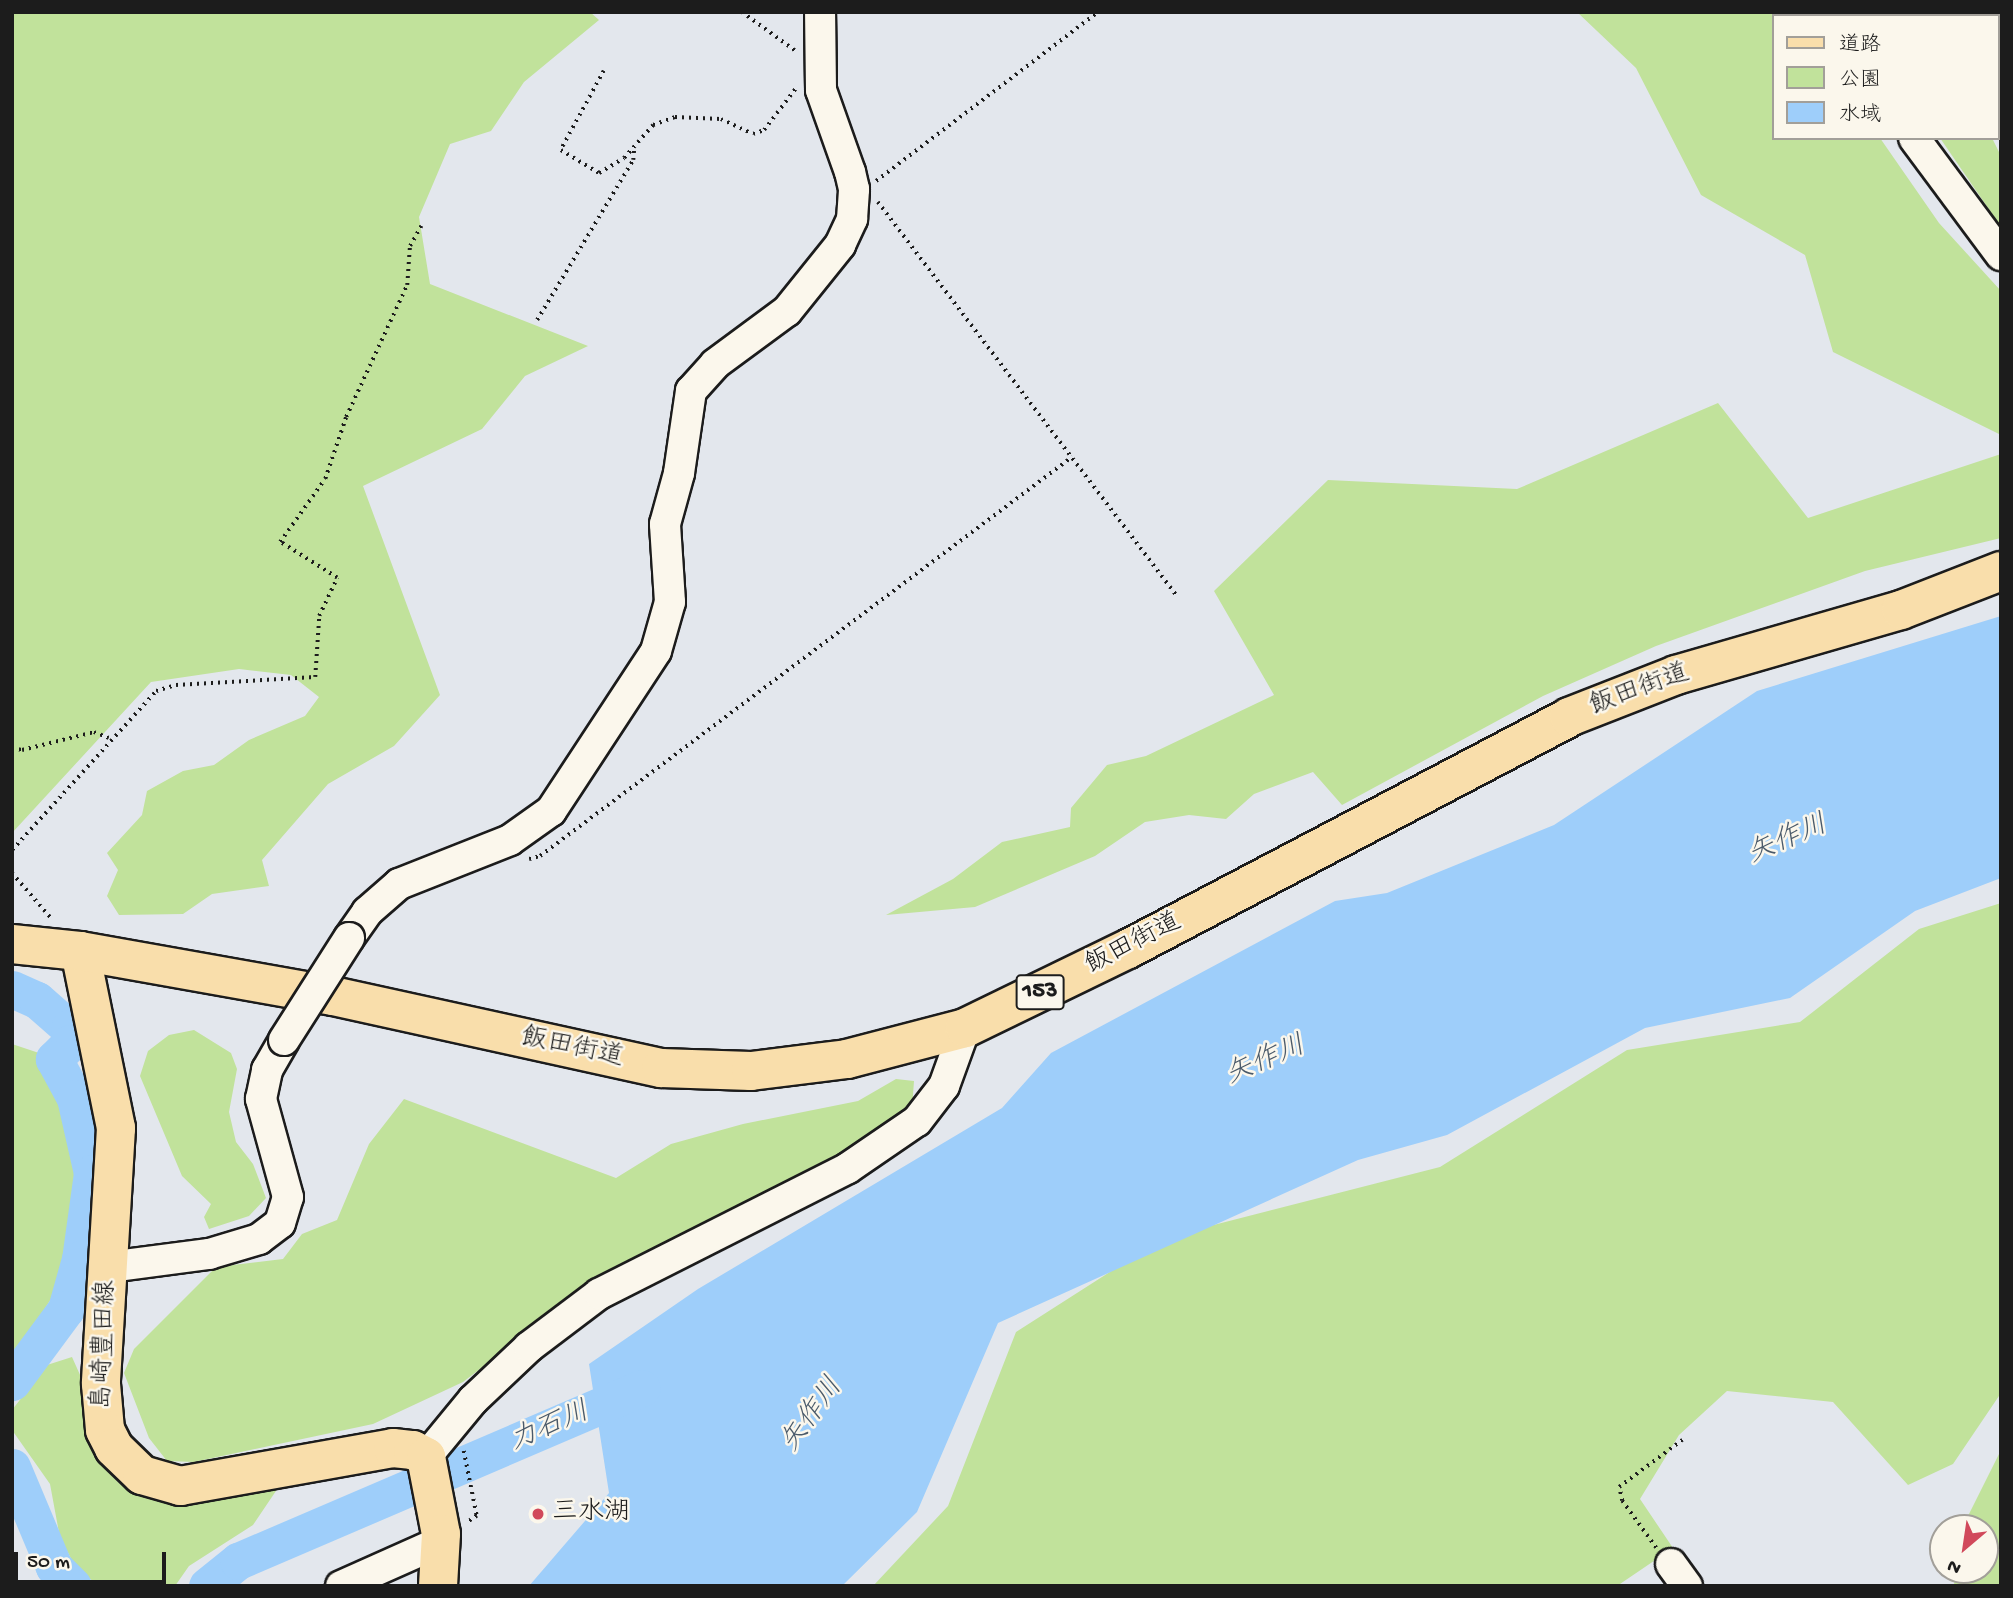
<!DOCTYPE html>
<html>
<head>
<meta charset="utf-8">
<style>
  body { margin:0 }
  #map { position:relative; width:2013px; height:1598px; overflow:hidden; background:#e3e7ed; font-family:"Gochi Hand","Klee One",sans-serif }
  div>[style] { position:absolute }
  .green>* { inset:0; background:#c1e29b }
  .water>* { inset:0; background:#9ecefa }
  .stream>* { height:6px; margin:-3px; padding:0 3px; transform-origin:3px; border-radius:3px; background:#9ecefa }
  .river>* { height:37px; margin:-18.5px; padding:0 18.5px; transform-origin:18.5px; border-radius:18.5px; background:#9ecefa }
  .path>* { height:3.5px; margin-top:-1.75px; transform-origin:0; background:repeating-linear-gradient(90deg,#1c1c1c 0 2px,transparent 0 7px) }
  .roads { filter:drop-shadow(2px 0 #1c1c1c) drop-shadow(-2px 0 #1c1c1c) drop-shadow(0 2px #1c1c1c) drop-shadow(0 -2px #1c1c1c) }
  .minor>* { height:30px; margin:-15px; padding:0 15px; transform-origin:15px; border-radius:15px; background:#fbf7ec }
  .major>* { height:38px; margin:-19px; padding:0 19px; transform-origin:19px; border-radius:19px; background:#f9deab }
  .highway>* { height:38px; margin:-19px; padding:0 19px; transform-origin:19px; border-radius:19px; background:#f9deab }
  .bridges { filter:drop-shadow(2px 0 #1c1c1c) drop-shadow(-2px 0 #1c1c1c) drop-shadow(0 2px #1c1c1c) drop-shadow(0 -2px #1c1c1c) }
  .minor-bridge>* { height:30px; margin:-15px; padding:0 15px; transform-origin:15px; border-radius:15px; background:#fbf7ec }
  .dots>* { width:19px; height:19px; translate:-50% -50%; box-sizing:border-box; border:4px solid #fbf7ec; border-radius:50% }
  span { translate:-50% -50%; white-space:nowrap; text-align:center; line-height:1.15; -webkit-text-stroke:5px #fbf7ec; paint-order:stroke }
  .shield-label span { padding:2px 5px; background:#fbf7ec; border:2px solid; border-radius:5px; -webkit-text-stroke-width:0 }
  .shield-label { font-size:24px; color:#1c1c1c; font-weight:700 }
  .street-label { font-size:26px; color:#1c1c1c }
  .poi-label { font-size:26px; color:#1c1c1c }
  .left { translate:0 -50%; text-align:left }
  .water-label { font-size:28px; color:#4a5a6a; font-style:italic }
  .frame { position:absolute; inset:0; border:14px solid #1c1c1c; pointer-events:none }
  .legend { position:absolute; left:1772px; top:14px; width:228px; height:126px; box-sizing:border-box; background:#fbf7ec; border:2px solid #a29f99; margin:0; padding:9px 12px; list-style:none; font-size:21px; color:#1c1c1c }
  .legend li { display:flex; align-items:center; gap:14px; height:35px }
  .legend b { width:35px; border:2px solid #a29f99 }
  .north { position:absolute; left:1929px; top:1514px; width:70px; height:70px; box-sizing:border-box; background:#fbf7ec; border:2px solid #a29f99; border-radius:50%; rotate:209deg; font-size:19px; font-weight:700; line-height:28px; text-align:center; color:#1c1c1c }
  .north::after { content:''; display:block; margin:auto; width:24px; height:32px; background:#d1495b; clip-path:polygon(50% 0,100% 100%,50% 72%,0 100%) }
  .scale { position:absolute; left:14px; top:1552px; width:152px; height:32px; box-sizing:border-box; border:4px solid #1c1c1c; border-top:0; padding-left:9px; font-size:21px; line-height:24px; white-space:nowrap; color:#1c1c1c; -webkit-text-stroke:5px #fbf7ec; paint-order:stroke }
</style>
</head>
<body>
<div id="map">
  <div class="green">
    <div style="clip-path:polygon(12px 12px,590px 12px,599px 20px,524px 82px,491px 131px,450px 144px,419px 217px,430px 284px,588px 346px,525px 376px,482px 429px,363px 486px,440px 695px,394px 746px,328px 784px,262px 860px,269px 886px,212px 894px,183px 914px,119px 915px,107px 896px,118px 870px,107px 853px,142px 815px,147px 791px,183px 771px,214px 765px,249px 740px,305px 716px,319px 697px,291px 675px,239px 669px,151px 682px,12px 833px)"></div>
    <div style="clip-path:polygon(1577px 12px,1797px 12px,1799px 16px,1773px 16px,1773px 138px,1880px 138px,1939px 223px,2001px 291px,2001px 435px,1833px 352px,1805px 255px,1701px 195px,1636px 68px)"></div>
    <div style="clip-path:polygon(1846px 12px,2001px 12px,2001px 90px,1997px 91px,1997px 16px)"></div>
    <div style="clip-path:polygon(1940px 138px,1992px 138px,2001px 156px,2001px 227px)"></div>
    <div style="clip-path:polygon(1718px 403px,1808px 518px,2001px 454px,2001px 538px,1865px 571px,1656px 646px,1543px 696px,1342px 805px,1313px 772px,1254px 794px,1226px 819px,1189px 815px,1145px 822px,1095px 856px,975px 907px,886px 915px,953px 879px,1002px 842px,1070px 827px,1071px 808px,1107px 765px,1146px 756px,1274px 695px,1214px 591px,1328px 480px,1517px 489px)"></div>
    <div style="clip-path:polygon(2001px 903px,2001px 1393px,1953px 1464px,1908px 1485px,1833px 1402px,1727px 1391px,1679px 1435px,1640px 1499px,1673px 1548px,1617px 1586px,873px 1586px,948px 1506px,1016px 1332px,1163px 1238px,1440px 1167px,1627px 1050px,1800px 1022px,1919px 929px)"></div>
    <div style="clip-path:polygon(194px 1030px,231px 1053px,237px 1069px,229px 1112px,236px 1142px,253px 1164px,266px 1198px,249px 1216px,209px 1229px,204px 1217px,211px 1204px,182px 1176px,140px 1076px,148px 1051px,169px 1035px)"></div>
    <div style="clip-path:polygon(12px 1044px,42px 1054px,61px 1092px,77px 1175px,74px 1242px,54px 1294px,12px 1362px)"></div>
    <div style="clip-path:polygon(896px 1079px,914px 1081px,912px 1109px,861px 1145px,605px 1274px,463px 1382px,373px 1424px,194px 1462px,167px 1461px,149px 1438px,124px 1373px,134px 1349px,216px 1267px,283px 1259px,302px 1234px,337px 1220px,369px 1144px,404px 1099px,616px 1178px,671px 1144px,743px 1124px,858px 1101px)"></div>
    <div style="clip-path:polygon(72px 1357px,85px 1386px,86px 1431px,102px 1466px,121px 1485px,172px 1501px,280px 1485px,253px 1525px,189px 1566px,175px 1586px,98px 1586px,74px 1564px,60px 1538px,50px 1484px,12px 1430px,12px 1410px,47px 1365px)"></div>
    <div style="clip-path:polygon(2001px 1450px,2001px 1586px,1954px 1586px,1955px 1570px,1985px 1570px,1985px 1528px,1962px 1528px)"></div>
  </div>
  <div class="water">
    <div style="clip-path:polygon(2001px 616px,2001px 878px,1915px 911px,1790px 998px,1645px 1028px,1447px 1135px,1358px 1160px,998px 1323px,917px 1512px,842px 1586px,529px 1586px,609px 1493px,589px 1364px,698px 1289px,1002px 1108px,1051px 1053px,1335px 901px,1387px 893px,1554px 825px,1757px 691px)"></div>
  </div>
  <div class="stream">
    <div style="left:1887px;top:12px;width:5px;rotate:53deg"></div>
    <div style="left:1997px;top:117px;width:4px;rotate:27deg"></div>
  </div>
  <div class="river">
    <div style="left:12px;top:989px;width:27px;rotate:24deg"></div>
    <div style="left:37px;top:1000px;width:43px;rotate:41.2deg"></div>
    <div style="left:69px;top:1028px;width:15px;rotate:86deg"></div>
    <div style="left:70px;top:1043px;width:23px;rotate:135deg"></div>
    <div style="left:54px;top:1059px;width:44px;rotate:61.7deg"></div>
    <div style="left:75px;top:1098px;width:77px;rotate:77.2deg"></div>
    <div style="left:92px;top:1173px;width:87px;rotate:97.9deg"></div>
    <div style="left:80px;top:1259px;width:52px;rotate:105.6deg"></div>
    <div style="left:66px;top:1309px;width:91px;rotate:126.5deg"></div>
    <div style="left:12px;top:1467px;width:108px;rotate:67.2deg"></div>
    <div style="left:54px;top:1567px;width:27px;rotate:45deg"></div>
    <div style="left:207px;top:1586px;width:40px;rotate:-39deg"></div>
    <div style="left:238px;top:1561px;width:439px;rotate:-23.2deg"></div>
  </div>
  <div class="path">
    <div style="left:742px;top:12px;width:68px;rotate:36deg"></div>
    <div style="left:604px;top:71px;width:90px;rotate:118.6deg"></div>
    <div style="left:561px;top:150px;width:44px;rotate:31.2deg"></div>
    <div style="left:599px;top:173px;width:29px;rotate:-31deg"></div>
    <div style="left:624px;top:158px;width:44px;rotate:-48.7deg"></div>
    <div style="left:653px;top:125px;width:23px;rotate:-20deg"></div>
    <div style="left:675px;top:117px;width:46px;rotate:2.5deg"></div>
    <div style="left:721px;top:119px;width:35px;rotate:25deg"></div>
    <div style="left:753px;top:134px;width:12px;rotate:-20deg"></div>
    <div style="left:764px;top:130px;width:53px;rotate:-52.7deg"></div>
    <div style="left:876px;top:181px;width:279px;rotate:-37.3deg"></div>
    <div style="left:878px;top:202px;width:495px;rotate:52.8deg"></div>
    <div style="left:537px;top:320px;width:187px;rotate:-59deg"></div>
    <div style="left:633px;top:160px;width:12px;rotate:-85deg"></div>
    <div style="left:12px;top:748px;width:10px;rotate:11deg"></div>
    <div style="left:22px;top:750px;width:74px;rotate:-14deg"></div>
    <div style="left:94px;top:732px;width:16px;rotate:22deg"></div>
    <div style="left:12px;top:850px;width:215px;rotate:-47.8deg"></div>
    <div style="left:156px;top:691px;width:21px;rotate:-17deg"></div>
    <div style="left:176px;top:685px;width:139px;rotate:-3.3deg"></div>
    <div style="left:315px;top:677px;width:61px;rotate:-86.2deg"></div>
    <div style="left:319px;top:616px;width:42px;rotate:-64.7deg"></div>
    <div style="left:337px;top:578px;width:67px;rotate:-147.7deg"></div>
    <div style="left:280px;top:542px;width:77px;rotate:-54.5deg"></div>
    <div style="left:325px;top:479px;width:65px;rotate:-71.3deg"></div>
    <div style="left:346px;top:417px;width:145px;rotate:-65.2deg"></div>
    <div style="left:407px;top:285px;width:39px;rotate:-86deg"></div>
    <div style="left:410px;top:246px;width:23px;rotate:-61deg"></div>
    <div style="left:529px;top:859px;width:11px;rotate:-15deg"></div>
    <div style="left:540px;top:856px;width:665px;rotate:-36.87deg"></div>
    <div style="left:12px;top:873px;width:61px;rotate:49deg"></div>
    <div style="left:464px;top:1451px;width:66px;rotate:78.7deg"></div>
    <div style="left:477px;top:1516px;width:11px;rotate:146deg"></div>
    <div style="left:1656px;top:1548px;width:58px;rotate:-125.9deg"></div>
    <div style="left:1622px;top:1501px;width:14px;rotate:-102deg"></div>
    <div style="left:1619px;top:1487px;width:79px;rotate:-36.7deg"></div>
  </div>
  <div class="roads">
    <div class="minor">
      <div style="left:1830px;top:12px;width:4px;rotate:63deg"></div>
      <div style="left:1914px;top:138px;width:146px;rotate:53.4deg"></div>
      <div style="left:349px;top:938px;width:32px;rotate:-55deg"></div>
      <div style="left:367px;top:912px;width:43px;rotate:-41.2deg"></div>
      <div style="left:399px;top:884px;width:119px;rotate:-21.6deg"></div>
      <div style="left:510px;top:840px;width:50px;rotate:-35.3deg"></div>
      <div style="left:551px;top:811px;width:191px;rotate:-56.7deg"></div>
      <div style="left:656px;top:651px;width:51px;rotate:-74.1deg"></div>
      <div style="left:670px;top:602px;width:78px;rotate:-93.7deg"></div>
      <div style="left:665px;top:524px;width:53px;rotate:-74.6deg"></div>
      <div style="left:679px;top:473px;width:83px;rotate:-81.7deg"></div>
      <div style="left:691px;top:391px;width:36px;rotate:-48deg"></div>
      <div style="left:715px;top:364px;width:89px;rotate:-36.4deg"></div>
      <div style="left:787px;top:311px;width:85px;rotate:-51.2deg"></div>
      <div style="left:840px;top:245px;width:29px;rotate:-65deg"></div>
      <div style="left:852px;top:219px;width:30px;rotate:-86deg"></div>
      <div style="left:854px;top:189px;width:17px;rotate:-103deg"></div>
      <div style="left:850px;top:172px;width:87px;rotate:-109.5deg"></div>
      <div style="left:821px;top:90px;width:78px;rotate:-90.7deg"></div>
      <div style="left:109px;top:1267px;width:101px;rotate:-7.4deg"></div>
      <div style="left:209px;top:1254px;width:52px;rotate:-16.7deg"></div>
      <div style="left:259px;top:1239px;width:26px;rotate:-37deg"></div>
      <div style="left:280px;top:1223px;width:27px;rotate:-73deg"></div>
      <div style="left:288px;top:1197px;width:102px;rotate:-105.4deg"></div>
      <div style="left:261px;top:1099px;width:30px;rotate:-78deg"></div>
      <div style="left:267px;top:1070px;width:34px;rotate:-60deg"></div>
      <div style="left:426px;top:1457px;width:74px;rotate:-50.5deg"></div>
      <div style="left:473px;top:1400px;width:77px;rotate:-43.4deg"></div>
      <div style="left:529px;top:1347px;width:88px;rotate:-37.1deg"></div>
      <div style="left:599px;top:1294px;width:279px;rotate:-26.8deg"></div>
      <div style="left:848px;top:1168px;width:83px;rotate:-34.3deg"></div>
      <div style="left:917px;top:1121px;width:44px;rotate:-52.4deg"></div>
      <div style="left:944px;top:1086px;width:62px;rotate:-70.1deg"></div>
      <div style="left:1671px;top:1564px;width:27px;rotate:54deg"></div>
      <div style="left:341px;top:1586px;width:111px;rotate:-24deg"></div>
    </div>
    <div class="major">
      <div style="left:80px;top:951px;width:181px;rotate:78.5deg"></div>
      <div style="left:116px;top:1128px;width:256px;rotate:93.4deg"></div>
      <div style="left:101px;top:1384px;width:46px;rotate:85deg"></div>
      <div style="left:105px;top:1430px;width:20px;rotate:63deg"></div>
      <div style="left:114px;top:1448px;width:39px;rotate:44deg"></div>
      <div style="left:142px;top:1475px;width:40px;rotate:16deg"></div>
      <div style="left:180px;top:1486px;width:216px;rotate:-10.1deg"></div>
      <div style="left:393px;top:1448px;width:20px;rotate:6deg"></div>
      <div style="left:413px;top:1450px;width:15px;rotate:28deg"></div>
      <div style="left:426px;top:1457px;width:78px;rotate:79deg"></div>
      <div style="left:441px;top:1534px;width:52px;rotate:93.3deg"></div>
    </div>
    <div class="highway">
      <div style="left:12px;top:944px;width:68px;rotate:5.9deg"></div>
      <div style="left:80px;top:951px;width:257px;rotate:10.1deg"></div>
      <div style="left:333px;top:996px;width:336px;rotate:12.4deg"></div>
      <div style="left:661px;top:1068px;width:90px;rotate:1.9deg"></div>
      <div style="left:751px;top:1071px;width:97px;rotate:-7.1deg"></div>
      <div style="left:847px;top:1059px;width:122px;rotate:-14.7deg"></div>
      <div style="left:965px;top:1028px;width:181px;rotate:-25.9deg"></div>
      <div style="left:1128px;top:949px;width:498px;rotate:-27.7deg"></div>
      <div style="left:1569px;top:717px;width:115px;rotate:-21.4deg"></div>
      <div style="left:1676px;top:675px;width:234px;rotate:-16.1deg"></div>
      <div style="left:1901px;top:610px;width:107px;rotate:-21.3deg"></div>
    </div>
  </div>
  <div class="bridges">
    <div class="minor-bridge">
      <div style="left:284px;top:1040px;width:121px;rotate:-57.5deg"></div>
    </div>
  </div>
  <div class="dots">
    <div style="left:538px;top:1514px;background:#d1495b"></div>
  </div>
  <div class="shield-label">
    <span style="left:1040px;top:992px">153</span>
  </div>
  <div class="street-label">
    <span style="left:1640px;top:691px;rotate:-20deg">飯田街道</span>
    <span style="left:1134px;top:945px;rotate:-27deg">飯田街道</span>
    <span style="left:572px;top:1049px;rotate:12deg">飯田街道</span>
    <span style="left:106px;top:1345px;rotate:-88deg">島崎豊田線</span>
  </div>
  <div class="poi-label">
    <span class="left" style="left:552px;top:1514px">三水湖</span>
  </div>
  <div class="water-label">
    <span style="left:1788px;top:841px;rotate:-23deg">矢作川</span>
    <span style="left:1266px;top:1062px;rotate:-23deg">矢作川</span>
    <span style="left:813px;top:1416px;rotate:-54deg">矢作川</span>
    <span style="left:550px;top:1428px;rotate:-23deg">力石川</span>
  </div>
  <div class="frame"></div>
  <ul class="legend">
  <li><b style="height:9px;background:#f9deab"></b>道路</li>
  <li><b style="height:19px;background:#c1e29b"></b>公園</li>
  <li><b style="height:19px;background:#9ecefa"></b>水域</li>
  </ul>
  <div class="north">N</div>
  <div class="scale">50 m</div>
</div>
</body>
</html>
